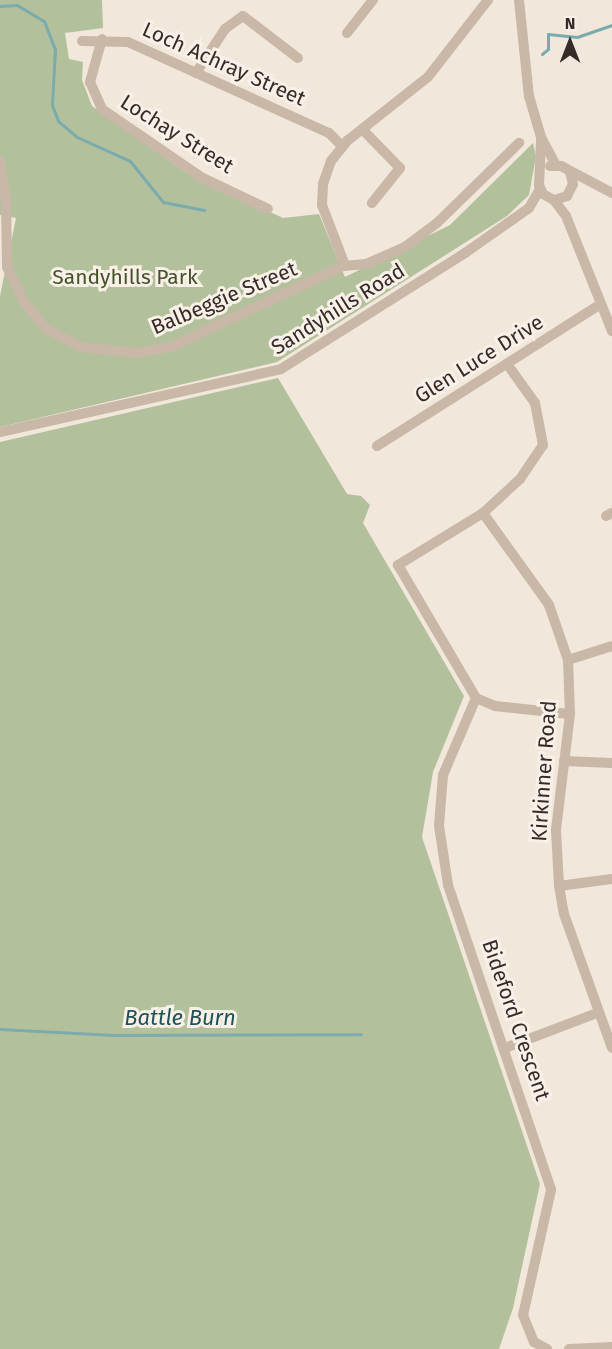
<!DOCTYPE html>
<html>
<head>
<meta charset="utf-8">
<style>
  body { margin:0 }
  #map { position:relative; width:612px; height:1349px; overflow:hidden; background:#f1e7db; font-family:"Fira Sans",sans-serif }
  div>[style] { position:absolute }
  .green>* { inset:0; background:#b3c09c }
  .stream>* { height:3px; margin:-1.5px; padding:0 1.5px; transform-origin:1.5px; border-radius:1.5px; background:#7babad }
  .minor>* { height:10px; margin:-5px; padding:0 5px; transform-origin:5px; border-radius:5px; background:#c9b7a7 }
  span { translate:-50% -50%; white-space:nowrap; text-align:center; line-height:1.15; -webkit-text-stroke:6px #f9f1e7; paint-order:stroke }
  .street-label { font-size:21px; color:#352c28 }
  .park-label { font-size:21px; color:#45532c }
  .water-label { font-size:22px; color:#1e5256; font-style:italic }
  .north { position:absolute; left:540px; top:12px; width:60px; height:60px; -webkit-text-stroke:4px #f9f1e7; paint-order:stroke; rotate:0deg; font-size:16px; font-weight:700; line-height:24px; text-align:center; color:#352c28 }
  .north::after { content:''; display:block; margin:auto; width:21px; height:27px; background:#352c28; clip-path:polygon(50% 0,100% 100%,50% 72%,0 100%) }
</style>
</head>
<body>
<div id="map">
  <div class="green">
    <div style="clip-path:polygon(0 0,102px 0,103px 28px,65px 33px,69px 59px,83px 62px,82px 80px,92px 106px,188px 174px,283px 218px,319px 214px,345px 277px,450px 225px,533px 143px,536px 156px,529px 195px,507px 216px,277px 362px,0 427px,0 296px,16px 218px,0 215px)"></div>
    <div style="clip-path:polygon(278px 378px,347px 494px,361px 496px,370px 505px,363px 523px,464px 696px,433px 772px,422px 837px,540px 1184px,513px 1308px,499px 1349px,0 1349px,0 442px)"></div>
  </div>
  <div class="stream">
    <div style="left:0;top:6px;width:17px;rotate:-3deg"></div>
    <div style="left:17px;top:5px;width:31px;rotate:31deg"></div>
    <div style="left:44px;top:21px;width:30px;rotate:69deg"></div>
    <div style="left:55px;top:49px;width:56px;rotate:93.1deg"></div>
    <div style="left:52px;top:105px;width:17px;rotate:69deg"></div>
    <div style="left:58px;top:121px;width:25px;rotate:40deg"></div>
    <div style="left:77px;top:137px;width:58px;rotate:24.4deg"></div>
    <div style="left:130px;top:161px;width:53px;rotate:51.2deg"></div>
    <div style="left:163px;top:202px;width:42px;rotate:11deg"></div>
    <div style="left:542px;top:54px;width:8px;rotate:-40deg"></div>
    <div style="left:548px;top:49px;width:15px;rotate:-90deg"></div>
    <div style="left:548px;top:34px;width:29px;rotate:6deg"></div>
    <div style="left:577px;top:37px;width:37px;rotate:-19deg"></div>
    <div style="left:0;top:1029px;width:114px;rotate:3deg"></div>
    <div style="left:114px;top:1035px;width:247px;rotate:-0.2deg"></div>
  </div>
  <div class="minor">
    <div style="left:519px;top:0;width:97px;rotate:84.1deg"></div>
    <div style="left:529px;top:96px;width:43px;rotate:73.7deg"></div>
    <div style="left:541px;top:137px;width:32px;rotate:62deg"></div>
    <div style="left:347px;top:33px;width:42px;rotate:-51.8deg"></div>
    <div style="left:102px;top:39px;width:45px;rotate:105.6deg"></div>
    <div style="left:90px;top:82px;width:30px;rotate:66deg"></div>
    <div style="left:102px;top:109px;width:120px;rotate:34.5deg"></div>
    <div style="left:201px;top:177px;width:74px;rotate:25.5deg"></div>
    <div style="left:82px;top:41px;width:46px;rotate:1.2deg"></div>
    <div style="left:128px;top:42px;width:221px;rotate:24.4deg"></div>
    <div style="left:329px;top:133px;width:18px;rotate:45deg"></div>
    <div style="left:196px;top:73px;width:53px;rotate:-56.6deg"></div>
    <div style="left:225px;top:29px;width:22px;rotate:-36deg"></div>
    <div style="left:243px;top:16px;width:69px;rotate:37.4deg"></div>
    <div style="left:363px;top:130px;width:53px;rotate:45.8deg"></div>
    <div style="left:400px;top:168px;width:45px;rotate:128.7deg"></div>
    <div style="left:541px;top:141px;width:44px;rotate:92.6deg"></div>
    <div style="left:539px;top:185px;width:10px;rotate:66deg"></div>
    <div style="left:543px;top:194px;width:13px;rotate:29deg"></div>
    <div style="left:554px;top:200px;width:14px;rotate:-17deg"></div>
    <div style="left:567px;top:196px;width:13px;rotate:-63deg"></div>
    <div style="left:573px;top:184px;width:12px;rotate:-104deg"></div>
    <div style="left:0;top:161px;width:39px;rotate:81deg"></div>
    <div style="left:6px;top:200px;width:67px;rotate:89.1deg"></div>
    <div style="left:7px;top:267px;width:37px;rotate:64deg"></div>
    <div style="left:23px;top:300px;width:37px;rotate:52deg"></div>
    <div style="left:46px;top:329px;width:39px;rotate:27deg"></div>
    <div style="left:81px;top:347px;width:57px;rotate:6deg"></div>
    <div style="left:138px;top:353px;width:36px;rotate:-11deg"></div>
    <div style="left:173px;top:346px;width:188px;rotate:-25.2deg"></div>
    <div style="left:343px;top:266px;width:23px;rotate:-5deg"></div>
    <div style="left:366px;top:264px;width:43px;rotate:-23.6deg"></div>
    <div style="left:405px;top:247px;width:40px;rotate:-37deg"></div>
    <div style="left:437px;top:223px;width:115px;rotate:-44.3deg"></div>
    <div style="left:550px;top:166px;width:11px"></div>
    <div style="left:561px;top:166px;width:58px;rotate:27.9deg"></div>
    <div style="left:554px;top:200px;width:20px;rotate:53deg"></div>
    <div style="left:566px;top:216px;width:124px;rotate:68.2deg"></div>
    <div style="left:345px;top:265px;width:64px;rotate:-111deg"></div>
    <div style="left:322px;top:205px;width:21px;rotate:-87deg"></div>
    <div style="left:323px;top:184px;width:24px;rotate:-71deg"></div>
    <div style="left:331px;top:161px;width:26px;rotate:-51deg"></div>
    <div style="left:347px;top:141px;width:103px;rotate:-38.3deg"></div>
    <div style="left:428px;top:77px;width:98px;rotate:-52.1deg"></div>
    <div style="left:507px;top:364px;width:48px;rotate:54.3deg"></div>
    <div style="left:535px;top:403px;width:43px;rotate:79.2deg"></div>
    <div style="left:543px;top:445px;width:41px;rotate:124.1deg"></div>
    <div style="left:520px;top:479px;width:50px;rotate:137.4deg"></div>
    <div style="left:483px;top:513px;width:100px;rotate:148.5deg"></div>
    <div style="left:398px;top:565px;width:154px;rotate:59.6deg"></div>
    <div style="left:476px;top:698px;width:21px;rotate:23deg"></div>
    <div style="left:495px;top:706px;width:75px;rotate:6.1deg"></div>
    <div style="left:0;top:432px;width:288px;rotate:-12.6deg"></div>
    <div style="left:281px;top:369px;width:218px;rotate:-32.2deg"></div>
    <div style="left:465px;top:253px;width:78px;rotate:-35.1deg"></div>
    <div style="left:529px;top:208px;width:22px;rotate:-60deg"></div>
    <div style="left:377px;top:446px;width:265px;rotate:-32.4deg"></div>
    <div style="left:483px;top:513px;width:113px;rotate:54.3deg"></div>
    <div style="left:549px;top:605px;width:58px;rotate:70.9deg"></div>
    <div style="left:568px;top:660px;width:54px;rotate:87.9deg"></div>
    <div style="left:570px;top:714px;width:117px;rotate:96.9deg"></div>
    <div style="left:556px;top:830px;width:56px;rotate:86.9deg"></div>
    <div style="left:559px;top:886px;width:28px;rotate:80deg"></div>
    <div style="left:564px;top:914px;width:142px;rotate:70.3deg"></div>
    <div style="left:606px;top:516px;width:7px;rotate:-27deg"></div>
    <div style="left:568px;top:660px;width:46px;rotate:-17.7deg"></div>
    <div style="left:476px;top:698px;width:84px;rotate:113.2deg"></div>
    <div style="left:443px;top:775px;width:51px;rotate:94.5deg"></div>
    <div style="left:439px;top:826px;width:60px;rotate:81.3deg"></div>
    <div style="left:448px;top:885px;width:322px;rotate:71.3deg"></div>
    <div style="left:551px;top:1190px;width:128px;rotate:102.6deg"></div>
    <div style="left:523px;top:1315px;width:29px;rotate:68deg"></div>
    <div style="left:534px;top:1342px;width:15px;rotate:28deg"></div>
    <div style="left:564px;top:761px;width:48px;rotate:2.4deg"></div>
    <div style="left:559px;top:886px;width:53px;rotate:-7.5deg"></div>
    <div style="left:505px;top:1048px;width:98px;rotate:-20.8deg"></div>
    <div style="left:569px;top:1349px;width:43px;rotate:-2.7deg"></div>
  </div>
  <div class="street-label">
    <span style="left:224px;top:64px;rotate:24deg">Loch Achray Street</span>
    <span style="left:177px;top:134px;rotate:32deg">Lochay Street</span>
    <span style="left:224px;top:298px;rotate:-23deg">Balbeggie Street</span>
    <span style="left:338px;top:309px;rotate:-32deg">Sandyhills Road</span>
    <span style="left:479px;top:359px;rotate:-32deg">Glen Luce Drive</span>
    <span style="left:544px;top:771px;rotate:-86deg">Kirkinner Road</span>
    <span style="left:516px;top:1020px;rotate:71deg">Bideford Crescent</span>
  </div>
  <div class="park-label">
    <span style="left:125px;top:277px">Sandyhills Park</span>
  </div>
  <div class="water-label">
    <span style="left:180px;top:1018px">Battle Burn</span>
  </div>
  <div class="north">N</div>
</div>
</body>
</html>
